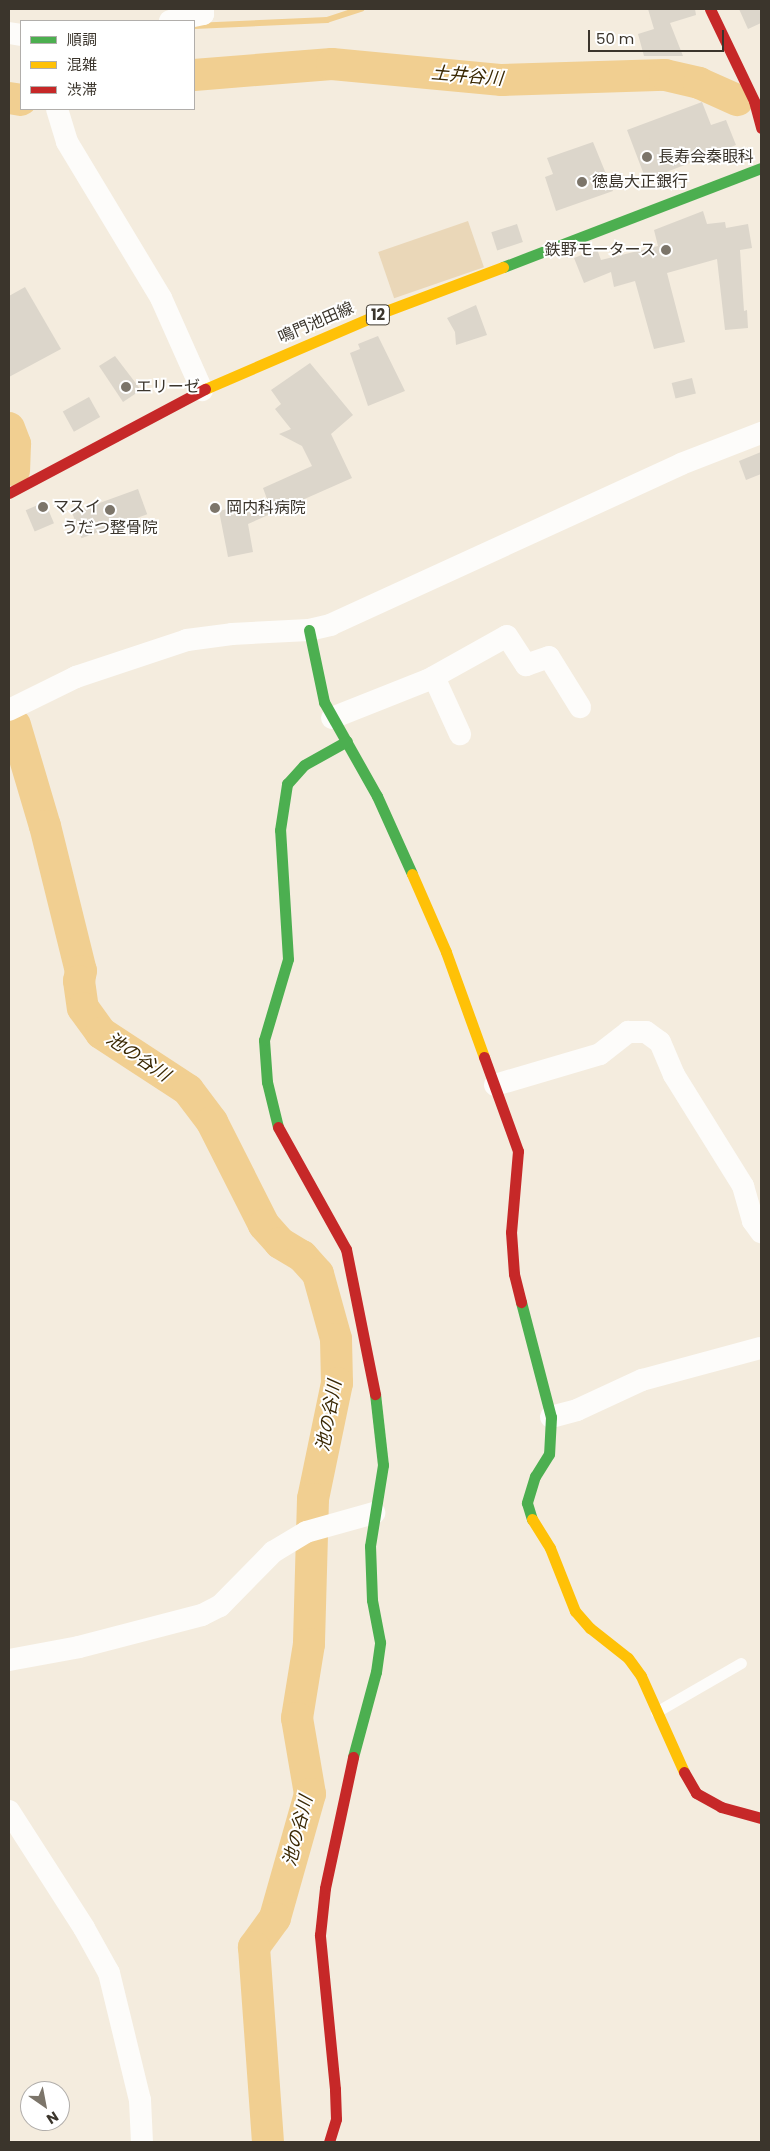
<!DOCTYPE html>
<html>
<head>
<meta charset="utf-8">
<style>
  body { margin:0 }
  #map { position:relative; width:770px; height:2151px; overflow:hidden; background:#f4ecde; font-family:Poppins,"Noto Sans JP",sans-serif }
  div>[style] { position:absolute }
  .green>* { inset:0; background:#ead7b8; transform-origin:0 0 }
  .stream>* { height:5.5px; margin:-2.75px; padding:0 2.75px; transform-origin:2.75px; border-radius:2.75px; background:#f1cf91 }
  .river>* { height:32px; margin:-16px; padding:0 16px; transform-origin:16px; border-radius:16px; background:#f1cf91 }
  .building>* { inset:0; background:#dcd6cb; transform-origin:0 0 }
  .lane>* { height:11px; margin:-5.5px; padding:0 5.5px; transform-origin:5.5px; border-radius:5.5px; background:#fdfcfa }
  .street>* { height:22px; margin:-11px; padding:0 11px; transform-origin:11px; border-radius:11px; background:#fdfcfa }
  .fast>* { height:11px; margin:-5.5px; padding:0 5.5px; transform-origin:5.5px; border-radius:5.5px; background:#4caf50 }
  .slow>* { height:11px; margin:-5.5px; padding:0 5.5px; transform-origin:5.5px; border-radius:5.5px; background:#ffc107 }
  .jam>* { height:11px; margin:-5.5px; padding:0 5.5px; transform-origin:5.5px; border-radius:5.5px; background:#c62828 }
  .dots>* { width:14px; height:14px; translate:-50% -50%; box-sizing:border-box; border:2px solid #fff; border-radius:50% }
  span { translate:-50% -50%; white-space:nowrap; text-align:center; line-height:1.15; -webkit-text-stroke:4px #fff; paint-order:stroke }
  .shield-label span { padding:1px 4px; background:#fff; border:1px solid; border-radius:4px; -webkit-text-stroke-width:0 }
  .shield-label { font-size:15px; color:#3b352c; font-weight:700 }
  .poi-label { font-size:16px; color:#3b352c }
  .left { translate:0 -50%; text-align:left }
  .right { translate:-100% -50%; text-align:right }
  .street-label { font-size:16px; color:#3b352c }
  .water-label { font-size:18px; color:#3a2803; font-style:italic }
  .frame { position:absolute; inset:0; border:10px solid #3b352c; pointer-events:none }
  .legend { position:absolute; left:20px; top:20px; width:175px; height:90px; box-sizing:border-box; background:#fff; border:1px solid #b1aeab; margin:0; padding:6px 9px; list-style:none; font-size:15px; color:#3b352c }
  .legend li { display:flex; align-items:center; gap:10px; height:25px }
  .legend b { width:25px; border:1px solid #b1aeab }
  .north { position:absolute; left:20px; top:2081px; width:50px; height:50px; box-sizing:border-box; background:#fff; border:1px solid #b1aeab; border-radius:50%; rotate:147deg; font-size:14px; font-weight:700; line-height:20px; text-align:center; color:#3b352c }
  .north::after { content:''; display:block; margin:auto; width:18px; height:22px; background:#7c756a; clip-path:polygon(50% 0,100% 100%,50% 72%,0 100%) }
  .scale { position:absolute; left:588px; top:30px; width:136px; height:22px; box-sizing:border-box; border:2px solid #3b352c; border-top:0; padding-left:6px; font-size:15px; line-height:18px; white-space:nowrap; color:#3b352c; -webkit-text-stroke:4px #fff; paint-order:stroke }
</style>
</head>
<body>
<div id="map">
  <div class="green">
    <div style="left:468px;top:221px;width:49px;height:95px;rotate:71deg"></div>
  </div>
  <div class="stream">
    <div style="left:194px;top:26px;width:133px;rotate:-2.6deg"></div>
    <div style="left:327px;top:20px;width:36px;rotate:-18deg"></div>
  </div>
  <div class="river">
    <div style="left:194px;top:75px;width:138px;rotate:-4.6deg"></div>
    <div style="left:332px;top:64px;width:171px;rotate:5.4deg"></div>
    <div style="left:502px;top:80px;width:163px;rotate:-1.8deg"></div>
    <div style="left:665px;top:75px;width:35px;rotate:13deg"></div>
    <div style="left:699px;top:83px;width:42px;rotate:24.1deg"></div>
    <div style="left:9px;top:98px;width:12px;rotate:9deg"></div>
    <div style="left:9px;top:428px;width:17px;rotate:69deg"></div>
    <div style="left:15px;top:444px;width:26px;rotate:92deg"></div>
    <div style="left:15px;top:725px;width:105px;rotate:73.5deg"></div>
    <div style="left:45px;top:826px;width:149px;rotate:76.1deg"></div>
    <div style="left:81px;top:971px;width:10px;rotate:101deg"></div>
    <div style="left:79px;top:981px;width:27px;rotate:82deg"></div>
    <div style="left:83px;top:1008px;width:31px;rotate:54deg"></div>
    <div style="left:101px;top:1033px;width:104px;rotate:33.2deg"></div>
    <div style="left:188px;top:1090px;width:40px;rotate:53deg"></div>
    <div style="left:212px;top:1122px;width:115px;rotate:63.2deg"></div>
    <div style="left:264px;top:1225px;width:24px;rotate:48deg"></div>
    <div style="left:280px;top:1243px;width:26px;rotate:31deg"></div>
    <div style="left:302px;top:1256px;width:24px;rotate:48deg"></div>
    <div style="left:318px;top:1274px;width:67px;rotate:74.5deg"></div>
    <div style="left:336px;top:1339px;width:44px;rotate:88.7deg"></div>
    <div style="left:337px;top:1383px;width:118px;rotate:101.7deg"></div>
    <div style="left:313px;top:1499px;width:145px;rotate:91.6deg"></div>
    <div style="left:309px;top:1644px;width:75px;rotate:99.2deg"></div>
    <div style="left:297px;top:1718px;width:77px;rotate:80.3deg"></div>
    <div style="left:310px;top:1794px;width:129px;rotate:105.8deg"></div>
    <div style="left:275px;top:1918px;width:36px;rotate:126deg"></div>
    <div style="left:254px;top:1947px;width:196px;rotate:85.9deg"></div>
  </div>
  <div class="building">
    <div style="clip-path:polygon(648px 9px,695px 9px,696px 15px,670px 23px,683px 56px,644px 56px,638px 34px,654px 29px)"></div>
    <div style="clip-path:polygon(739px 9px,761px 9px,761px 23px,748px 29px)"></div>
    <div style="clip-path:polygon(702px 102px,711px 125px,726px 120px,736px 145px,646px 180px,627px 130px)"></div>
    <div style="clip-path:polygon(593px 142px,613px 191px,556px 211px,545px 177px,553px 174px,547px 158px)"></div>
    <div style="clip-path:polygon(703px 211px,707px 224px,725px 222px,726px 228px,748px 224px,752px 248px,740px 250px,744px 311px,747px 310px,748px 328px,725px 330px,717px 259px,667px 273px,685px 342px,654px 349px,635px 281px,614px 287px,611px 272px,584px 283px,574px 258px,597px 249px,601px 260px,658px 246px,654px 230px)"></div>
    <div style="left:517px;top:224px;width:19px;height:27px;rotate:72deg"></div>
    <div style="clip-path:polygon(25px 287px,61px 349px,9px 377px,9px 296px)"></div>
    <div style="clip-path:polygon(476px 305px,487px 335px,456px 345px,455px 332px,447px 318px)"></div>
    <div style="clip-path:polygon(378px 336px,405px 391px,368px 406px,350px 353px,360px 349px,358px 344px)"></div>
    <div style="clip-path:polygon(115px 356px,141px 390px,123px 402px,99px 366px)"></div>
    <div style="clip-path:polygon(310px 363px,353px 415px,331px 434px,352px 478px,248px 524px,253px 552px,228px 557px,219px 511px,267px 499px,263px 488px,312px 466px,302px 446px,279px 434px,291px 429px,275px 409px,281px 404px,271px 390px)"></div>
    <div style="left:692px;top:378px;width:16px;height:21px;rotate:76deg"></div>
    <div style="left:89px;top:397px;width:23px;height:30px;rotate:61deg"></div>
    <div style="clip-path:polygon(761px 452px,761px 474px,746px 480px,739px 461px)"></div>
    <div style="left:138px;top:489px;width:27px;height:70px;rotate:70deg"></div>
    <div style="left:45px;top:502px;width:23px;height:21px;rotate:67deg"></div>
  </div>
  <div class="lane">
    <div style="left:656px;top:1712px;width:98px;rotate:-30deg"></div>
  </div>
  <div class="street">
    <div style="left:170px;top:21px;width:34px;rotate:-12deg"></div>
    <div style="left:203px;top:14px;width:5px;rotate:-90deg"></div>
    <div style="left:9px;top:33px;width:12px;rotate:9deg"></div>
    <div style="left:57px;top:109px;width:34px;rotate:73deg"></div>
    <div style="left:67px;top:142px;width:182px;rotate:58.9deg"></div>
    <div style="left:161px;top:298px;width:101px;rotate:66deg"></div>
    <div style="left:434px;top:677px;width:63px;rotate:65.5deg"></div>
    <div style="left:9px;top:710px;width:75px;rotate:-26.2deg"></div>
    <div style="left:76px;top:677px;width:117px;rotate:-18.4deg"></div>
    <div style="left:187px;top:640px;width:45px;rotate:-7.6deg"></div>
    <div style="left:232px;top:634px;width:77px;rotate:-3deg"></div>
    <div style="left:309px;top:630px;width:22px;rotate:-13deg"></div>
    <div style="left:330px;top:625px;width:386px;rotate:-24.6deg"></div>
    <div style="left:681px;top:464px;width:86px;rotate:-21.2deg"></div>
    <div style="left:332px;top:718px;width:103px;rotate:-21.6deg"></div>
    <div style="left:428px;top:680px;width:90px;rotate:-29.1deg"></div>
    <div style="left:507px;top:636px;width:35px;rotate:57deg"></div>
    <div style="left:526px;top:665px;width:24px;rotate:-19deg"></div>
    <div style="left:549px;top:657px;width:59px;rotate:58.2deg"></div>
    <div style="left:495px;top:1085px;width:109px;rotate:-16.4deg"></div>
    <div style="left:600px;top:1054px;width:36px;rotate:-38deg"></div>
    <div style="left:628px;top:1032px;width:18px"></div>
    <div style="left:646px;top:1032px;width:17px;rotate:36deg"></div>
    <div style="left:660px;top:1042px;width:36px;rotate:67deg"></div>
    <div style="left:674px;top:1075px;width:131px;rotate:58.1deg"></div>
    <div style="left:743px;top:1186px;width:36px;rotate:74deg"></div>
    <div style="left:753px;top:1221px;width:14px;rotate:54deg"></div>
    <div style="left:551px;top:1417px;width:27px;rotate:-15deg"></div>
    <div style="left:577px;top:1410px;width:72px;rotate:-24.8deg"></div>
    <div style="left:642px;top:1380px;width:123px;rotate:-15.1deg"></div>
    <div style="left:9px;top:1660px;width:71px;rotate:-10.5deg"></div>
    <div style="left:79px;top:1647px;width:127px;rotate:-14.6deg"></div>
    <div style="left:202px;top:1615px;width:20px;rotate:-27deg"></div>
    <div style="left:220px;top:1606px;width:76px;rotate:-45.5deg"></div>
    <div style="left:273px;top:1552px;width:39px;rotate:-31deg"></div>
    <div style="left:306px;top:1532px;width:71px;rotate:-15.6deg"></div>
    <div style="left:9px;top:1811px;width:139px;rotate:57.3deg"></div>
    <div style="left:84px;top:1928px;width:51px;rotate:60.9deg"></div>
    <div style="left:109px;top:1973px;width:131px;rotate:76.3deg"></div>
    <div style="left:140px;top:2100px;width:42px;rotate:87.3deg"></div>
  </div>
  <div class="fast">
    <div style="left:503px;top:267px;width:276px;rotate:-21deg"></div>
    <div style="left:309px;top:630px;width:74px;rotate:78.2deg"></div>
    <div style="left:324px;top:702px;width:108px;rotate:60.6deg"></div>
    <div style="left:377px;top:796px;width:85px;rotate:65.8deg"></div>
    <div style="left:278px;top:1127px;width:46px;rotate:-103.7deg"></div>
    <div style="left:267px;top:1082px;width:42px;rotate:-94.1deg"></div>
    <div style="left:264px;top:1040px;width:84px;rotate:-73.5deg"></div>
    <div style="left:288px;top:959px;width:129px;rotate:-93.5deg"></div>
    <div style="left:280px;top:830px;width:47px;rotate:-81.3deg"></div>
    <div style="left:287px;top:784px;width:25px;rotate:-48deg"></div>
    <div style="left:304px;top:765px;width:49px;rotate:-29.2deg"></div>
    <div style="left:521px;top:1302px;width:119px;rotate:75.4deg"></div>
    <div style="left:551px;top:1417px;width:37px;rotate:93deg"></div>
    <div style="left:549px;top:1454px;width:26px;rotate:122deg"></div>
    <div style="left:535px;top:1476px;width:28px;rotate:107deg"></div>
    <div style="left:527px;top:1503px;width:17px;rotate:73deg"></div>
    <div style="left:353px;top:1757px;width:88px;rotate:-74.9deg"></div>
    <div style="left:376px;top:1672px;width:30px;rotate:-82deg"></div>
    <div style="left:380px;top:1642px;width:43px;rotate:-100.8deg"></div>
    <div style="left:372px;top:1600px;width:54px;rotate:-92.1deg"></div>
    <div style="left:370px;top:1546px;width:82px;rotate:-80.9deg"></div>
    <div style="left:383px;top:1465px;width:71px;rotate:-96.4deg"></div>
  </div>
  <div class="slow">
    <div style="left:205px;top:389px;width:197px;rotate:-23.3deg"></div>
    <div style="left:386px;top:311px;width:125px;rotate:-20.6deg"></div>
    <div style="left:412px;top:874px;width:85px;rotate:66.4deg"></div>
    <div style="left:446px;top:952px;width:112px;rotate:70.1deg"></div>
    <div style="left:532px;top:1519px;width:34px;rotate:58deg"></div>
    <div style="left:550px;top:1548px;width:68px;rotate:68.4deg"></div>
    <div style="left:575px;top:1611px;width:23px;rotate:49deg"></div>
    <div style="left:590px;top:1628px;width:48px;rotate:38.3deg"></div>
    <div style="left:628px;top:1658px;width:22px;rotate:54deg"></div>
    <div style="left:641px;top:1676px;width:105px;rotate:65.9deg"></div>
  </div>
  <div class="jam">
    <div style="left:710px;top:9px;width:102px;rotate:64.4deg"></div>
    <div style="left:754px;top:101px;width:28px;rotate:75deg"></div>
    <div style="left:9px;top:493px;width:222px;rotate:-28deg"></div>
    <div style="left:484px;top:1057px;width:100px;rotate:70.1deg"></div>
    <div style="left:518px;top:1151px;width:81px;rotate:94.9deg"></div>
    <div style="left:511px;top:1232px;width:42px;rotate:85.9deg"></div>
    <div style="left:514px;top:1274px;width:29px;rotate:76deg"></div>
    <div style="left:278px;top:1127px;width:140px;rotate:60.9deg"></div>
    <div style="left:346px;top:1249px;width:148px;rotate:78.7deg"></div>
    <div style="left:684px;top:1772px;width:24px;rotate:60deg"></div>
    <div style="left:696px;top:1793px;width:29px;rotate:29deg"></div>
    <div style="left:721px;top:1807px;width:41px;rotate:15.4deg"></div>
    <div style="left:329px;top:2142px;width:24px;rotate:-73deg"></div>
    <div style="left:336px;top:2119px;width:30px;rotate:-92deg"></div>
    <div style="left:335px;top:2089px;width:155px;rotate:-95.6deg"></div>
    <div style="left:320px;top:1935px;width:47px;rotate:-83.9deg"></div>
    <div style="left:325px;top:1888px;width:134px;rotate:-77.9deg"></div>
  </div>
  <div class="dots">
    <div style="left:647px;top:157px;background:#7c756a"></div>
    <div style="left:582px;top:182px;background:#7c756a"></div>
    <div style="left:666px;top:250px;background:#7c756a"></div>
    <div style="left:126px;top:387px;background:#7c756a"></div>
    <div style="left:43px;top:507px;background:#7c756a"></div>
    <div style="left:215px;top:508px;background:#7c756a"></div>
    <div style="left:110px;top:510px;background:#7c756a"></div>
  </div>
  <div class="shield-label">
    <span style="left:378px;top:315px">12</span>
  </div>
  <div class="poi-label">
    <span class="left" style="left:658px;top:157px">長寿会秦眼科</span>
    <span class="left" style="left:592px;top:182px">徳島大正銀行</span>
    <span class="right" style="left:656px;top:250px">鉄野モータース</span>
    <span class="left" style="left:136px;top:387px">エリーゼ</span>
    <span class="left" style="left:53px;top:507px">マスイ</span>
    <span class="left" style="left:226px;top:508px">岡内科病院</span>
    <span style="left:110px;top:528px">うだつ整骨院</span>
  </div>
  <div class="street-label">
    <span style="left:316px;top:323px;rotate:-23deg">鳴門池田線</span>
  </div>
  <div class="water-label">
    <span style="left:467px;top:76px;rotate:5deg">土井谷川</span>
    <span style="left:138px;top:1057px;rotate:34deg">池の谷川</span>
    <span style="left:329px;top:1416px;rotate:-80deg">池の谷川</span>
    <span style="left:298px;top:1831px;rotate:-76deg">池の谷川</span>
  </div>
  <div class="frame"></div>
  <ul class="legend">
  <li><b style="height:6px;background:#4caf50"></b>順調</li>
  <li><b style="height:6px;background:#ffc107"></b>混雑</li>
  <li><b style="height:6px;background:#c62828"></b>渋滞</li>
  </ul>
  <div class="north">N</div>
  <div class="scale">50 m</div>
</div>
</body>
</html>
